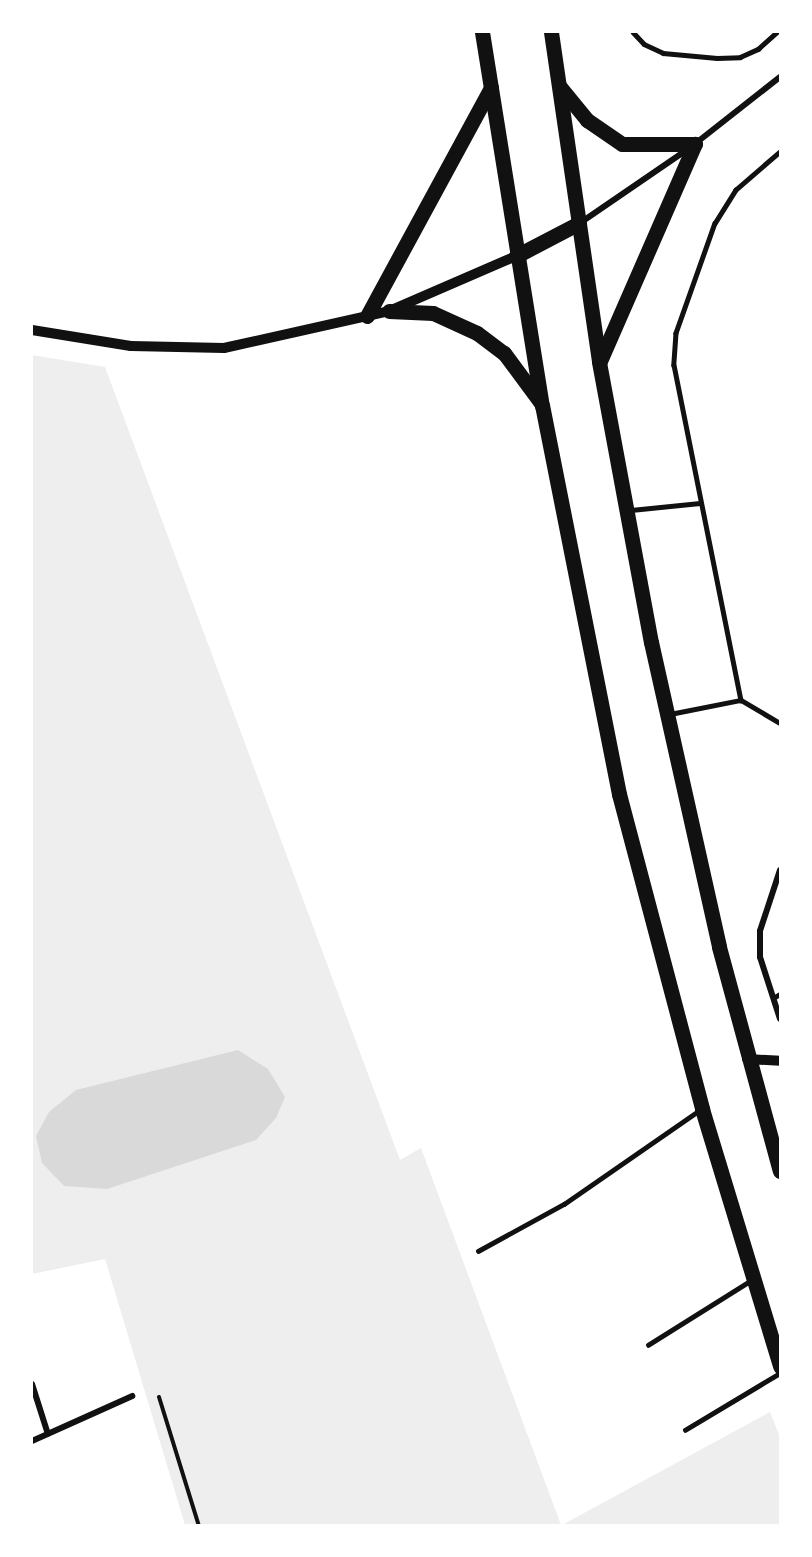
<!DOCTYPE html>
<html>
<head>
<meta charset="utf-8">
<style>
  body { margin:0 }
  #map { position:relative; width:812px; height:1557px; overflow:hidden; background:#fff; font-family:"Asap Condensed",sans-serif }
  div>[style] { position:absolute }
  .green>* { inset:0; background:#eee }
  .water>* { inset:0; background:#d9d9d9 }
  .path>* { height:4px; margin:-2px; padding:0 2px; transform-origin:2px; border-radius:2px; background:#111 }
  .service>* { height:4.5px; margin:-2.25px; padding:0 2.25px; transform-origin:2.25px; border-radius:2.25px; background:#111 }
  .minor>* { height:6px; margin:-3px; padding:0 3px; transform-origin:3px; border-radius:3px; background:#111 }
  .tertiary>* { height:10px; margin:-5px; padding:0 5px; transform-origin:5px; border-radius:5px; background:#111 }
  .primary>* { height:15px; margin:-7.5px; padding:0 7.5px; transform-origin:7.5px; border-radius:7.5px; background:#111 }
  span { translate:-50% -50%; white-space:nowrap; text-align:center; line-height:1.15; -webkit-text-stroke:5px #fff; paint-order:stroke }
  .frame { position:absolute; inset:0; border:33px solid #fff; pointer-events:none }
</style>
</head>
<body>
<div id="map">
  <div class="green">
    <div style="clip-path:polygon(32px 355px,105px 367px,400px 1160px,421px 1148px,561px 1525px,185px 1525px,105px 1259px,32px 1274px)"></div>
    <div style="clip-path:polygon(770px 1412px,780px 1437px,780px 1525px,562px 1525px)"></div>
  </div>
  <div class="water">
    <div style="clip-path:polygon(238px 1050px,268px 1069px,285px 1097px,276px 1118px,256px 1140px,107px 1189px,64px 1186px,42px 1163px,36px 1136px,49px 1112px,76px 1090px)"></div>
  </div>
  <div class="path">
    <div style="left:159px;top:1397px;width:135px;rotate:72.8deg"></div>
  </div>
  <div class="service">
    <div style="left:633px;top:32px;width:16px;rotate:47deg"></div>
    <div style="left:644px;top:44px;width:21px;rotate:25deg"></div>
    <div style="left:663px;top:53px;width:54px;rotate:5.3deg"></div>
    <div style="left:717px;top:58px;width:23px;rotate:-2deg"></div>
    <div style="left:740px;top:57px;width:20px;rotate:-24deg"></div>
    <div style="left:758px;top:49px;width:25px;rotate:-42deg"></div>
    <div style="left:780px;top:152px;width:58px;rotate:139.2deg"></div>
    <div style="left:736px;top:190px;width:39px;rotate:122deg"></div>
    <div style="left:715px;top:223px;width:117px;rotate:109.5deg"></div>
    <div style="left:676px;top:333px;width:32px;rotate:94deg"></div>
    <div style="left:674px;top:365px;width:342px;rotate:78.7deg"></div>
    <div style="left:741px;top:700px;width:45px;rotate:30.5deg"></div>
    <div style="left:631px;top:510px;width:69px;rotate:-5.8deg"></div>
    <div style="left:670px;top:714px;width:72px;rotate:-11.2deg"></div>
    <div style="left:775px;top:997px;width:6px;rotate:-31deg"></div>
    <div style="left:478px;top:1251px;width:98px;rotate:-28.7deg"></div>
    <div style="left:564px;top:1204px;width:165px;rotate:-34.7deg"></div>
    <div style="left:648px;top:1345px;width:120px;rotate:-32.1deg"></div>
    <div style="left:685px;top:1430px;width:111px;rotate:-31deg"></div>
  </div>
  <div class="minor">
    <div style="left:696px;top:143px;width:107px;rotate:-38.2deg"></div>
    <div style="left:580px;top:223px;width:131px;rotate:-34.4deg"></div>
    <div style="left:780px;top:870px;width:64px;rotate:108.2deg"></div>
    <div style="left:760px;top:931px;width:26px;rotate:90deg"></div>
    <div style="left:760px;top:957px;width:65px;rotate:72.1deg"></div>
    <div style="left:32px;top:1384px;width:52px;rotate:72.3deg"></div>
    <div style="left:32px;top:1441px;width:110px;rotate:-24.2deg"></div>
  </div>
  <div class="tertiary">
    <div style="left:32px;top:330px;width:100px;rotate:9.2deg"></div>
    <div style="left:131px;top:346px;width:93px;rotate:1.2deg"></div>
    <div style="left:224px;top:348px;width:169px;rotate:-12.6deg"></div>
    <div style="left:389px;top:311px;width:138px;rotate:-23.4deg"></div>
    <div style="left:747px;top:1059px;width:33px;rotate:3deg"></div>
  </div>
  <div class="primary">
    <div style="left:482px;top:32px;width:378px;rotate:80.9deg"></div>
    <div style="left:542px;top:405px;width:397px;rotate:78.8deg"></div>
    <div style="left:619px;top:794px;width:326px;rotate:75.2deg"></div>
    <div style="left:702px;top:1109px;width:269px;rotate:73.1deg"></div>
    <div style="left:551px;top:32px;width:333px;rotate:81.7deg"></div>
    <div style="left:599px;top:362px;width:285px;rotate:79.5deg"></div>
    <div style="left:651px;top:642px;width:312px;rotate:77.4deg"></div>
    <div style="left:719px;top:947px;width:232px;rotate:74.8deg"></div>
    <div style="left:560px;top:87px;width:43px;rotate:50.7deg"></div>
    <div style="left:587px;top:120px;width:42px;rotate:34.4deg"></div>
    <div style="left:622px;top:144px;width:73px"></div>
    <div style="left:516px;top:256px;width:71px;rotate:-27.6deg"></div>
    <div style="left:389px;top:311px;width:44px;rotate:2.6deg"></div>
    <div style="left:433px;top:313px;width:48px;rotate:24.4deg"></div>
    <div style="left:477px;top:333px;width:34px;rotate:37deg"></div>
    <div style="left:504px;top:353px;width:62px;rotate:53.5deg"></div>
    <div style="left:367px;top:316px;width:260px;rotate:-61.5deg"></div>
    <div style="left:600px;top:361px;width:237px;rotate:-66.4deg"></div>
  </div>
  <div class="frame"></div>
</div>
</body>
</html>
